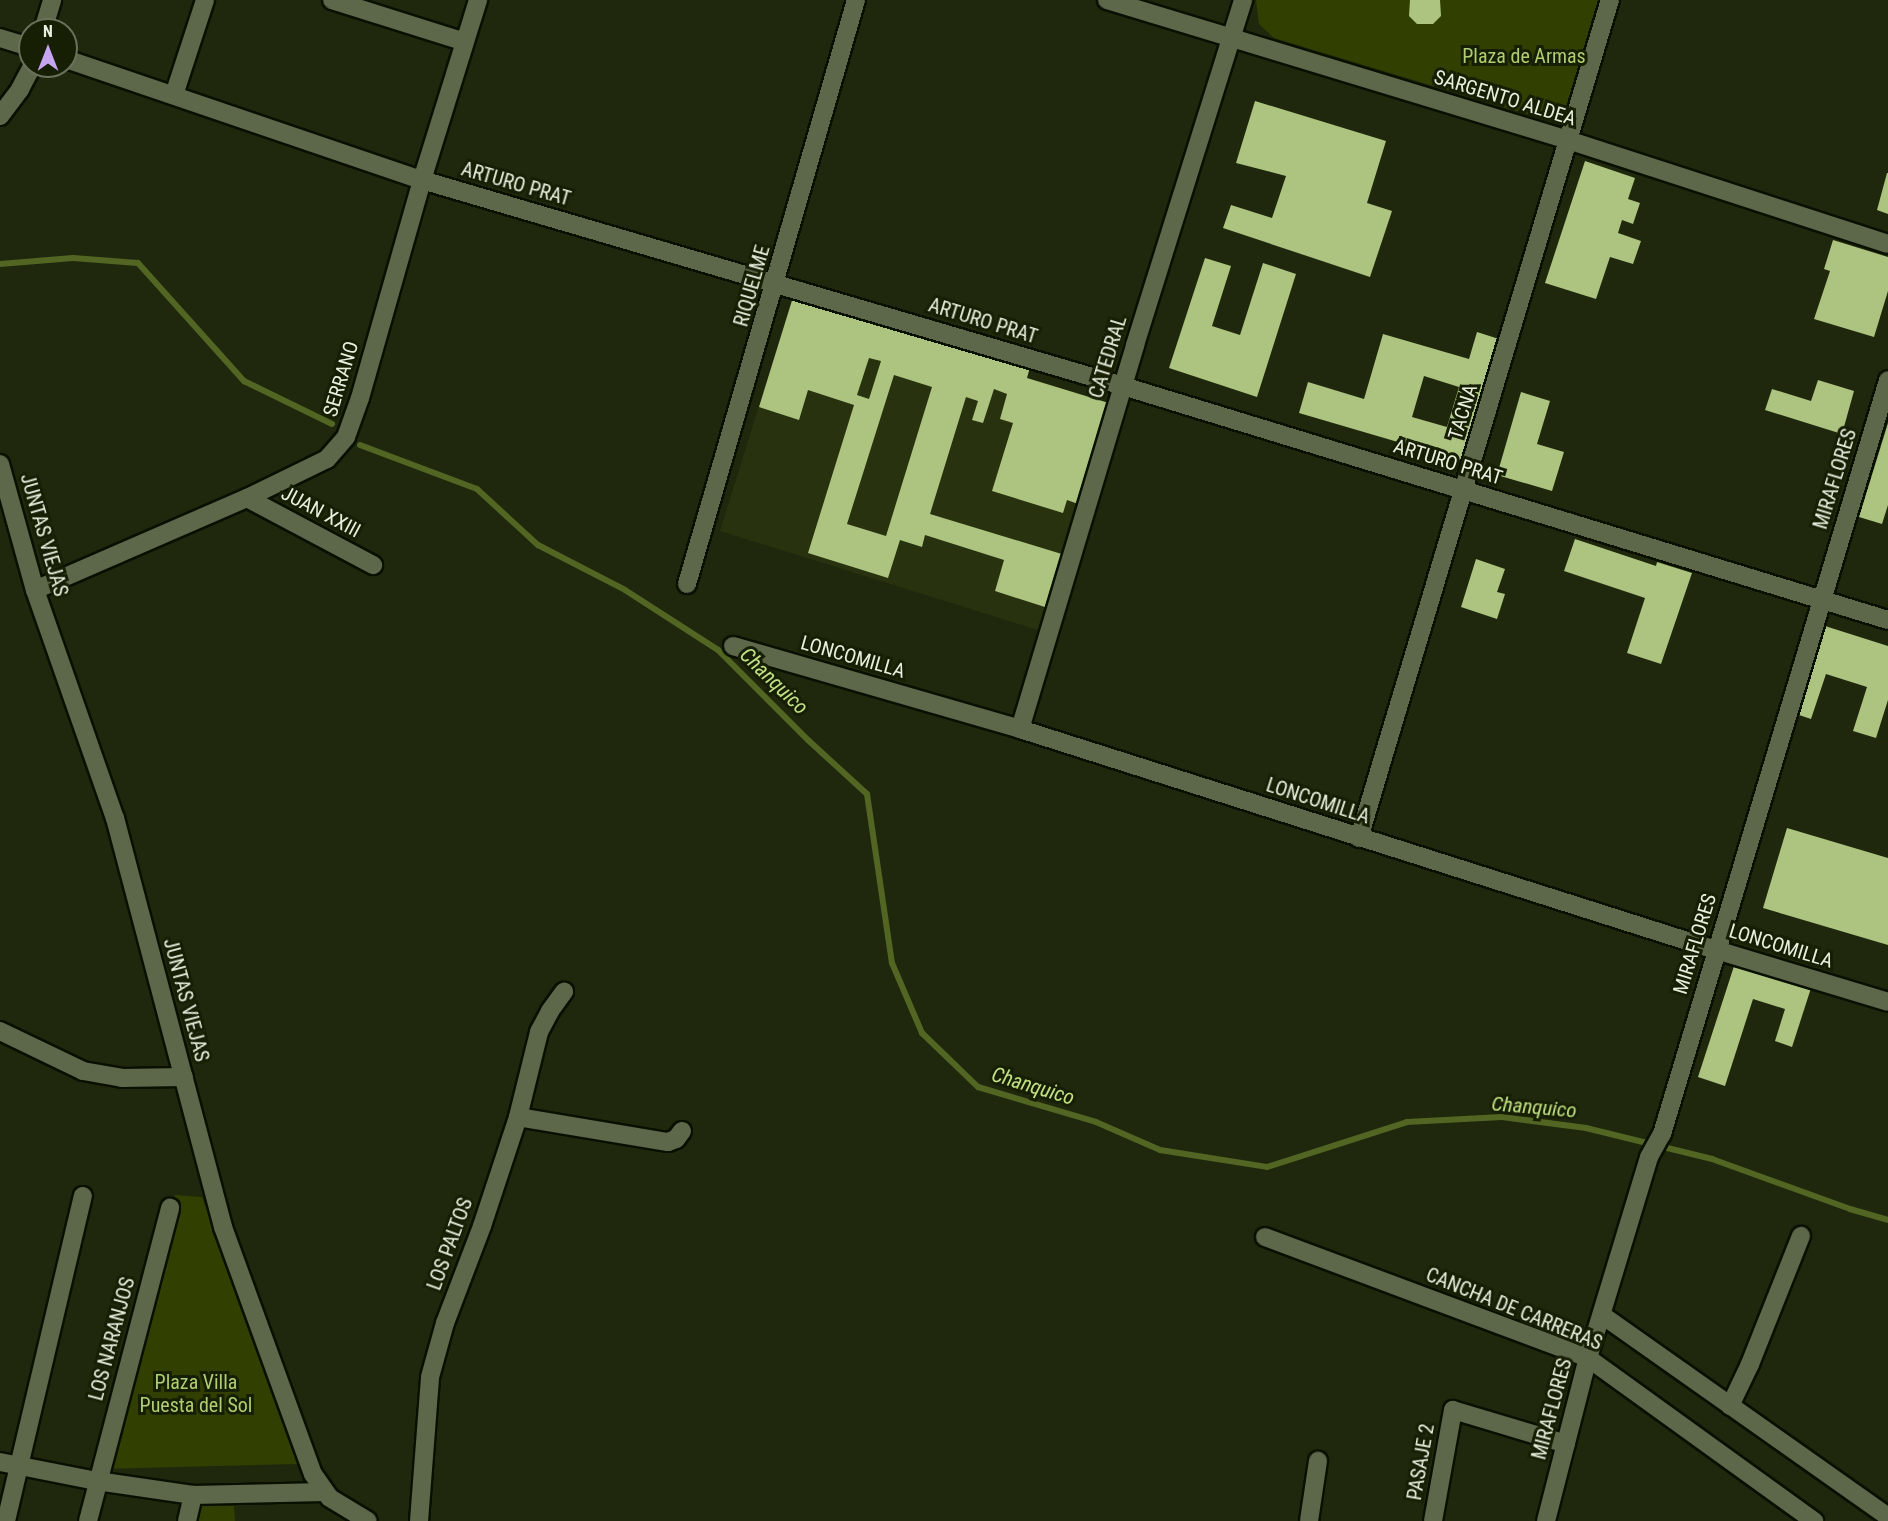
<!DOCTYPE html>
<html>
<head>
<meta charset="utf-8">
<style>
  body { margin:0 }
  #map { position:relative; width:1888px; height:1521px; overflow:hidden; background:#1f280c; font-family:"Roboto Condensed",sans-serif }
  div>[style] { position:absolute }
  .built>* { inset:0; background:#28320f }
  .green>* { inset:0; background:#314000 }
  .stream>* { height:6px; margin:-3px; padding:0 3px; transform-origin:3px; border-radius:3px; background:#526523 }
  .building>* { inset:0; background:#adc480 }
  .roads { filter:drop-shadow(2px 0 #091000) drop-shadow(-2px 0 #091000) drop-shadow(0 2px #091000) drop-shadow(0 -2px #091000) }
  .minor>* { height:18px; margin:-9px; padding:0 9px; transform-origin:9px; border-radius:9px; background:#5d674a }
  span { translate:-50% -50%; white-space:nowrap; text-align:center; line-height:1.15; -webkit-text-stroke:6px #161e04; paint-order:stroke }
  .park-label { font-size:20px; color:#b0ce71 }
  .street-label { font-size:20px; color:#e8efde }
  .water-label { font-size:21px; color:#c2e183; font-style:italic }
  .north { position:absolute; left:18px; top:18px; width:60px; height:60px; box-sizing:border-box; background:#161e04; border:2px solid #6a725b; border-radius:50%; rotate:0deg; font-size:16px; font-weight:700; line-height:24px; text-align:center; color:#e8efde }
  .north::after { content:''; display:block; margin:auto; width:21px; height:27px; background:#c6a6f0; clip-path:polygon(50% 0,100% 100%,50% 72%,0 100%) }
</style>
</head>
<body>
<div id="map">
  <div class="built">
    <div style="clip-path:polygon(794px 294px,1030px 367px,1027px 378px,1112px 404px,1041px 631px,720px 531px)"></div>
  </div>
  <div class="green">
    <div style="clip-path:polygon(1256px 0,1599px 0,1568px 107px,1557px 116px,1548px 118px,1529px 115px,1274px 38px,1259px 24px)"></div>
    <div style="clip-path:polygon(175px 1195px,202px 1197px,298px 1464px,100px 1469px)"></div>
    <div style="clip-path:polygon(199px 1504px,234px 1506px,235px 1521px,195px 1521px)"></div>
  </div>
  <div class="stream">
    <div style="left:0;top:264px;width:73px;rotate:-4.7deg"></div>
    <div style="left:73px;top:258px;width:65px;rotate:4.4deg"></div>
    <div style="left:138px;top:263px;width:159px;rotate:48.1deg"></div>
    <div style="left:244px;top:381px;width:98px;rotate:26deg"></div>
    <div style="left:360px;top:445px;width:125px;rotate:20.6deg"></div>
    <div style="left:477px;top:489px;width:83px;rotate:42.6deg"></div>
    <div style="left:538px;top:545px;width:98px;rotate:27.3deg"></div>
    <div style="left:625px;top:590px;width:111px;rotate:32.8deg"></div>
    <div style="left:718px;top:650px;width:127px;rotate:45deg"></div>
    <div style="left:808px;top:740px;width:80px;rotate:42.5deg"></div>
    <div style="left:867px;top:794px;width:171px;rotate:81.6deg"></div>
    <div style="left:892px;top:963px;width:76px;rotate:66.8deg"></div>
    <div style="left:922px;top:1033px;width:78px;rotate:44deg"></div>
    <div style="left:978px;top:1087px;width:123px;rotate:16.5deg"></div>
    <div style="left:1096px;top:1122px;width:70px;rotate:23.6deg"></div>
    <div style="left:1160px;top:1150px;width:108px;rotate:9deg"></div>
    <div style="left:1267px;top:1167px;width:147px;rotate:-17.8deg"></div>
    <div style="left:1407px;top:1122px;width:95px;rotate:-3deg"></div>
    <div style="left:1502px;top:1117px;width:85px;rotate:7.5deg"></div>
    <div style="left:1586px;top:1128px;width:130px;rotate:13.8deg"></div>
    <div style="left:1712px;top:1159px;width:147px;rotate:19.9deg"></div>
    <div style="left:1850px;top:1209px;width:40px;rotate:16deg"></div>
  </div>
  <div class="building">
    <div style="clip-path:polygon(1410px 0,1440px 0,1441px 16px,1433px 24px,1417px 24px,1409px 16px)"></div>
    <div style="clip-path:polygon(1255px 101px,1386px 141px,1367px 203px,1392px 211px,1370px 277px,1223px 228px,1231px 205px,1272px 218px,1286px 176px,1236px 163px)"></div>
    <div style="clip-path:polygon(1585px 161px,1635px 178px,1628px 199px,1640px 203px,1633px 224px,1622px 220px,1618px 233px,1641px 241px,1633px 264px,1610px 257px,1596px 299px,1545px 283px)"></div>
    <div style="clip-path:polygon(1887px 173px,1888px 173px,1888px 214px,1877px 210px)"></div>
    <div style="clip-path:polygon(1833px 240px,1888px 257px,1888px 291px,1874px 337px,1814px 319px,1830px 271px,1824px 269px)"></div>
    <div style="clip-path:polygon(1205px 258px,1231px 266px,1212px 326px,1240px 335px,1263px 263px,1296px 274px,1257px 397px,1169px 368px)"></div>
    <div style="clip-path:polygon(evenodd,794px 294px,1030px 367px,1027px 378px,1112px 404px,1081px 505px,1067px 500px,1063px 513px,992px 491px,1013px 423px,1000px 419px,1007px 394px,994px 389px,983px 423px,972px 420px,978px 401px,966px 397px,930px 514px,1065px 555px,1048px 608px,995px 591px,1004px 560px,925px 535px,922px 547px,900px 540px,888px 578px,808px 553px,854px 405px,808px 390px,799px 420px,759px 407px,794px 294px,869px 358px,881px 361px,869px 399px,857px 395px,869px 358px,794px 294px,894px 375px,932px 387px,886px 536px,847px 524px,894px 375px)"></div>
    <div style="clip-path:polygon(evenodd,1477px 332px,1502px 340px,1466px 462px,1299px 413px,1308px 382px,1364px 399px,1383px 334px,1469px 359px,1477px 332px,1424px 376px,1459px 387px,1447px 427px,1412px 417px,1424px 376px)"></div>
    <div style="clip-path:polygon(1818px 380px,1854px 391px,1842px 434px,1765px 410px,1772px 389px,1811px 401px)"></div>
    <div style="clip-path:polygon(1521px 392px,1550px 401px,1537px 444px,1564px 452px,1552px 491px,1497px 475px)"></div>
    <div style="clip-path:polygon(1888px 423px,1888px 505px,1882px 524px,1859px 517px)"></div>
    <div style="clip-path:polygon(1575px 539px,1656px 566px,1657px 562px,1692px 573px,1661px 664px,1627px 653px,1645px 598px,1564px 571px)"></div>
    <div style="clip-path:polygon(1476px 559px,1505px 569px,1497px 592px,1505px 594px,1497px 619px,1461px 607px)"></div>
    <div style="clip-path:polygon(1825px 626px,1888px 646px,1888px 700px,1876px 738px,1853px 731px,1867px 687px,1826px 674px,1811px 719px,1796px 714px)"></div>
    <div style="clip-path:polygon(1787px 828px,1888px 858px,1888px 945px,1763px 908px)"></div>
    <div style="clip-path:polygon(1736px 960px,1812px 985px,1792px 1047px,1775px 1041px,1785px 1009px,1753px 999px,1725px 1086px,1698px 1077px)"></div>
  </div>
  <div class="roads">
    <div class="minor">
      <div style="left:332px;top:0;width:139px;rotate:17.5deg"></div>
      <div style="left:1107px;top:0;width:482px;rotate:16.9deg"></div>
      <div style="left:1568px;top:140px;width:336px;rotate:18deg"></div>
      <div style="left:43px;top:30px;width:31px;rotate:-73deg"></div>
      <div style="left:0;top:38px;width:31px;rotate:17deg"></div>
      <div style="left:66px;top:59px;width:376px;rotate:18.8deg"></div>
      <div style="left:422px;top:180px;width:731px;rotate:16.38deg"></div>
      <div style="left:1123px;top:386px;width:800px;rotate:17.01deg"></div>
      <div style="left:174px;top:95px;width:100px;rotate:-71.9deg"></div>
      <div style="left:0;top:116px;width:34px;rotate:-53deg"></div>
      <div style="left:20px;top:89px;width:26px;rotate:-62deg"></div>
      <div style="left:0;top:464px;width:131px;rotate:74.5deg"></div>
      <div style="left:35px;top:590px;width:242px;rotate:70.7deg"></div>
      <div style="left:115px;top:818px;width:423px;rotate:75.2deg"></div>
      <div style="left:223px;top:1227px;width:263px;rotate:70deg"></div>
      <div style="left:313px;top:1474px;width:29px;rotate:55deg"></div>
      <div style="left:330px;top:1498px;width:44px;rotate:31.2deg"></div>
      <div style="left:247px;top:498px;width:143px;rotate:28deg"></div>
      <div style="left:687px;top:584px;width:608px;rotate:-73.86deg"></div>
      <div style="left:35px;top:590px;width:231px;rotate:-23.5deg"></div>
      <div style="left:247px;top:498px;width:89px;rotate:-26deg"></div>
      <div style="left:327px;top:459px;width:29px;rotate:-49deg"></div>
      <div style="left:346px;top:437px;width:41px;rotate:-70.3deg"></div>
      <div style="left:360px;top:398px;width:227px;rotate:-74.1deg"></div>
      <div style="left:422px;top:180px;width:189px;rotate:-72.7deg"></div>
      <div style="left:733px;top:646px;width:299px;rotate:16.1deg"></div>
      <div style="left:1020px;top:729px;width:717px;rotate:17.63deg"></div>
      <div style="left:1703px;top:946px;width:193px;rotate:16.8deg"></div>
      <div style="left:1020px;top:729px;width:401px;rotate:-73.3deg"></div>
      <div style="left:1135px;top:345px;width:362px;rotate:-72.6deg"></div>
      <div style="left:1359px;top:838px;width:875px;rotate:-73.33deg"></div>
      <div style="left:0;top:1031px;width:92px;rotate:25.7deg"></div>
      <div style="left:83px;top:1071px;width:40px;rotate:10deg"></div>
      <div style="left:122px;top:1078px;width:62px;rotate:-0.9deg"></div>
      <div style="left:518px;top:1117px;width:152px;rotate:9.5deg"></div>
      <div style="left:668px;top:1142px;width:9px;rotate:-21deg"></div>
      <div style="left:676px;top:1139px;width:10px;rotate:-53deg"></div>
      <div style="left:1265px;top:1237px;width:345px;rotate:20.5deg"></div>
      <div style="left:1588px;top:1358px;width:279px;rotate:35.8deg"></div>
      <div style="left:1602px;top:1315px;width:350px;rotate:35.2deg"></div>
      <div style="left:1730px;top:1406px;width:47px;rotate:-64.5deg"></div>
      <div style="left:1750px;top:1364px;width:138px;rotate:-68.3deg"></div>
      <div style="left:0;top:1462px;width:99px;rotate:11.1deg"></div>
      <div style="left:97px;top:1481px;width:97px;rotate:8.3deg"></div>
      <div style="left:193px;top:1495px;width:131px;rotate:-1.3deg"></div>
      <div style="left:6px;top:1521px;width:334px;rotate:-76.7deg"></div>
      <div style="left:88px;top:1521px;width:324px;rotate:-75.3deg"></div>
      <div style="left:187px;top:1521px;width:27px;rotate:-77deg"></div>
      <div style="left:419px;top:1521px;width:144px;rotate:-85.6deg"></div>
      <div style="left:430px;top:1377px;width:56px;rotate:-74.5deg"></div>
      <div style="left:445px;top:1323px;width:104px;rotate:-69.1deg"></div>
      <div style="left:482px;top:1226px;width:115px;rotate:-71.7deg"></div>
      <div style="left:518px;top:1117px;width:88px;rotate:-76.1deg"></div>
      <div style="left:539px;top:1032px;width:24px;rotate:-62deg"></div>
      <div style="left:550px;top:1011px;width:24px;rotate:-54deg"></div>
      <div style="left:1309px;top:1521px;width:61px;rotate:-81.5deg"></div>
      <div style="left:1433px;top:1521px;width:113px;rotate:-79.8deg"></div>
      <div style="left:1453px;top:1410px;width:118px;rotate:16.7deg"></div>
      <div style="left:1546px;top:1521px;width:168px;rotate:-75.6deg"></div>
      <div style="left:1588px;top:1358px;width:210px;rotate:-73.1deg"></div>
      <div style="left:1649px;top:1157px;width:26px;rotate:-61deg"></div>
      <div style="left:1662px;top:1134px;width:787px;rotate:-73.31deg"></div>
    </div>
  </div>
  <div class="park-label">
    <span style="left:1524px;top:56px">Plaza de Armas</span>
    <span style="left:196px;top:1394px">Plaza Villa<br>Puesta del Sol</span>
  </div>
  <div class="street-label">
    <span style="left:1505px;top:98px;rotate:17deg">SARGENTO ALDEA</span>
    <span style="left:516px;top:184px;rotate:16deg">ARTURO PRAT</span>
    <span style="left:752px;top:286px;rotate:-74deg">RIQUELME</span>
    <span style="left:983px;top:321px;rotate:17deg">ARTURO PRAT</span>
    <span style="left:1108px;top:357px;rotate:-73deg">CATEDRAL</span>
    <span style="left:341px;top:379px;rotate:-73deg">SERRANO</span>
    <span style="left:1463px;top:412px;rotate:-73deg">TACNA</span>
    <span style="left:1448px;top:462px;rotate:17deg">ARTURO PRAT</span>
    <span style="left:1835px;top:479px;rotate:-73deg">MIRAFLORES</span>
    <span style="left:321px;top:512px;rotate:28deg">JUAN XXIII</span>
    <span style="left:44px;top:535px;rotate:74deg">JUNTAS VIEJAS</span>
    <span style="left:853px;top:657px;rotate:16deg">LONCOMILLA</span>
    <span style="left:1318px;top:801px;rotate:18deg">LONCOMILLA</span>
    <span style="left:1695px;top:944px;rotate:-73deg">MIRAFLORES</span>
    <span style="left:1781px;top:946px;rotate:17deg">LONCOMILLA</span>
    <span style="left:186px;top:1000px;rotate:75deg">JUNTAS VIEJAS</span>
    <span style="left:450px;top:1244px;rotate:-70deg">LOS PALTOS</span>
    <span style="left:1514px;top:1309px;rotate:22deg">CANCHA DE CARRERAS</span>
    <span style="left:112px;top:1339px;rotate:-75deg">LOS NARANJOS</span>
    <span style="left:1552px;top:1409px;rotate:-75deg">MIRAFLORES</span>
    <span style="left:1421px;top:1462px;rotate:-80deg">PASAJE 2</span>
  </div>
  <div class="water-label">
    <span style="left:774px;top:681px;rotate:44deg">Chanquico</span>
    <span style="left:1033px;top:1086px;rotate:17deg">Chanquico</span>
    <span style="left:1534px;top:1107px;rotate:5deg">Chanquico</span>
  </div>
  <div class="north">N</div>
</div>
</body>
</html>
